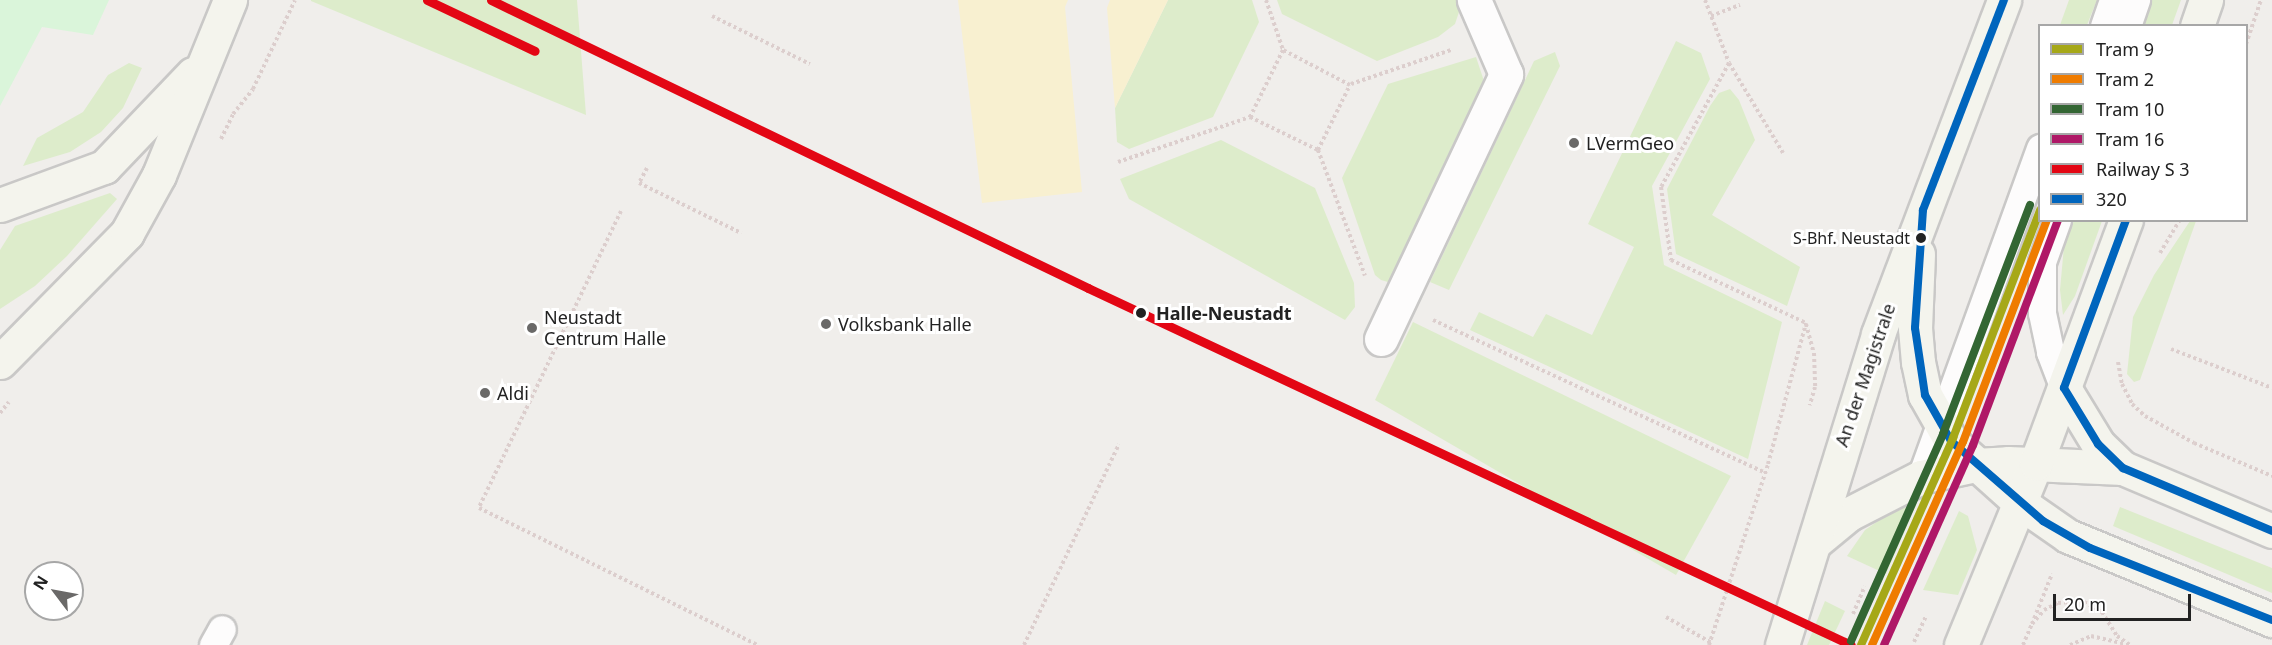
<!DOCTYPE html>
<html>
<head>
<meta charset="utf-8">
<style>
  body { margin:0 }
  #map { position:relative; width:2272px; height:645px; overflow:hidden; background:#f0eeeb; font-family:"Noto Sans",sans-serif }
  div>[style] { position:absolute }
  .grass>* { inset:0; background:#ddeccb }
  .sand>* { inset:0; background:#f8f0d0 }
  .park>* { inset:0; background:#daf5da }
  .path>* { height:4px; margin-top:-2px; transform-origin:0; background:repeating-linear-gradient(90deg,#dccecd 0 3px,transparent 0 6px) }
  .roads { filter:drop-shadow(2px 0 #c9c8c7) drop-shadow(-2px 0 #c9c8c7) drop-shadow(0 2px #c9c8c7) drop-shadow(0 -2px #c9c8c7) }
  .lane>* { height:27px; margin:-13.5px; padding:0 13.5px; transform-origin:13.5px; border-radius:13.5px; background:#fdfcfc }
  .street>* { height:33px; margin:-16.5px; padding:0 16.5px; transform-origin:16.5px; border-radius:16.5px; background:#fdfcfc }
  .secondary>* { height:33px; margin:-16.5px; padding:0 16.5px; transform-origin:16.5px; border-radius:16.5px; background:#f4f4ed }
  .bus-1>* { height:8px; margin:-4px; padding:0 4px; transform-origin:4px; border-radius:4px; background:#0065bd }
  .rail-1>* { height:9px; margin:-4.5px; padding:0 4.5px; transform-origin:4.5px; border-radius:4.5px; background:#e30614 }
  .tram-1>* { height:8px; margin:-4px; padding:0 4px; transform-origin:4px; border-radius:4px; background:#a6a818 }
  .tram-2>* { height:8px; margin:-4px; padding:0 4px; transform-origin:4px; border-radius:4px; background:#ef7c00 }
  .tram-3>* { height:8px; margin:-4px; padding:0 4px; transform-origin:4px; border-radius:4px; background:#363 }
  .tram-4>* { height:8px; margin:-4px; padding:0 4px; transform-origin:4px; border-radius:4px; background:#af1867 }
  .dots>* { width:16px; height:16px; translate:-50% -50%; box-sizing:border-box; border:3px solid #fff; border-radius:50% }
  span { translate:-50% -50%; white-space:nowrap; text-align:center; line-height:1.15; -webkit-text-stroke:6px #fff; paint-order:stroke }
  .bus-label { font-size:16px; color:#222 }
  .right { translate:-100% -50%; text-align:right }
  .poi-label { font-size:18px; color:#222 }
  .left { translate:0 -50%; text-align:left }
  .stop-label { font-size:18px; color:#222; font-weight:700 }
  .street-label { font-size:18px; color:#222 }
  .legend { position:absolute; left:2038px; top:24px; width:210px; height:198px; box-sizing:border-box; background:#fff; border:2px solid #a7a7a7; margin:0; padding:8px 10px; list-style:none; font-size:18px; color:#222 }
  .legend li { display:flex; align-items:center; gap:12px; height:30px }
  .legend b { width:30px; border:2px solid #a7a7a7 }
  .north { position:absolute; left:24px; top:561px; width:60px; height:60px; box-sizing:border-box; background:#fff; border:2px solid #a7a7a7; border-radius:50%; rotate:302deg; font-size:16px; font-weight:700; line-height:24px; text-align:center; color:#222 }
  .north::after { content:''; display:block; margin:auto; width:21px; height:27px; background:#6a6968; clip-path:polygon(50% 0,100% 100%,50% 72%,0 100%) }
  .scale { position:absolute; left:2053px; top:594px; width:138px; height:27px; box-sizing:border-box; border:3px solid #222; border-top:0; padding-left:8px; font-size:18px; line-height:21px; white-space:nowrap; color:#222; -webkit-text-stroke:4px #fff; paint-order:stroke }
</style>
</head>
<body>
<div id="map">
  <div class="grass">
    <div style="clip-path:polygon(577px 0,586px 115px,311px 1px,311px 0)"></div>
    <div style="clip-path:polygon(1168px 0,1252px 0,1259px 22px,1213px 117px,1129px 149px,1117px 142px,1115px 108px)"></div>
    <div style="clip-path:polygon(1277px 0,1456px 0,1460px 9px,1455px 24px,1438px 37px,1377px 61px,1282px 14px)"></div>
    <div style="clip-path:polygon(2069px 0,2097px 0,2087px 25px,2060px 25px)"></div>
    <div style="clip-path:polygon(2152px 0,2181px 0,2172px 25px,2143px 25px)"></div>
    <div style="clip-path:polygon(1676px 41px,1701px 53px,1710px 79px,1652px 186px,1664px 265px,1782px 322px,1748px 459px,1470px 330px,1479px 312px,1533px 337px,1546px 314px,1592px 335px,1634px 247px,1588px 224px)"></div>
    <div style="clip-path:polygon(1555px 52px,1560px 66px,1449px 290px,1430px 282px,1534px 61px)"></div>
    <div style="clip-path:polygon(1476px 57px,1485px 84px,1395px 276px,1388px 282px,1381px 280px,1375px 275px,1342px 178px,1388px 84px)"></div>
    <div style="clip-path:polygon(129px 63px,142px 68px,123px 108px,101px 132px,70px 152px,23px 166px,37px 138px,83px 112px,108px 75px)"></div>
    <div style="clip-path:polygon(1730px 89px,1739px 100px,1755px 140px,1712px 215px,1800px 267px,1787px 306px,1676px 254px,1667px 189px,1710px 106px,1719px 93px)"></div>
    <div style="clip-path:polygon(1221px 140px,1315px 188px,1354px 283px,1355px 307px,1345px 320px,1129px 199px,1120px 179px)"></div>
    <div style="clip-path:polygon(110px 193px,117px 199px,67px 256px,35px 286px,0 309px,0 250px,15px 226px)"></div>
    <div style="clip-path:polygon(2073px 221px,2102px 221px,2075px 296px,2063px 315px,2060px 290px,2064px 246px)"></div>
    <div style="clip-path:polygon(2190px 221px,2196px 221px,2140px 380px,2134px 382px,2127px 374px,2133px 317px,2154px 275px)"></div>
    <div style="clip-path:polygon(1413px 322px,1731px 476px,1676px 575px,1375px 400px)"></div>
    <div style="clip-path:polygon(1917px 503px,1886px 574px,1847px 556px,1865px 530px,1894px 510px)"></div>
    <div style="clip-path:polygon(2120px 507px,2272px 568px,2272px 593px,2113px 526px)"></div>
    <div style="clip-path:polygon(1959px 511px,1968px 516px,1977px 550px,1958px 595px,1923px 590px)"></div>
    <div style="clip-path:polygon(1825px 601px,1845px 611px,1829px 645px,1807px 645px)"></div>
  </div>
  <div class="sand">
    <div style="clip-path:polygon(958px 0,1068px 0,1065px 7px,1082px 192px,982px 203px)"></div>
    <div style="clip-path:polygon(1110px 0,1168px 0,1115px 108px,1107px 8px)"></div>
  </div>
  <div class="park">
    <div style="clip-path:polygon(0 0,109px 0,93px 35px,42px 27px,0 106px)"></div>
  </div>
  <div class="path">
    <div style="left:1266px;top:0;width:53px;rotate:71.2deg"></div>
    <div style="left:1283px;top:50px;width:75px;rotate:116.2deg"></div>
    <div style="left:1250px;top:117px;width:76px;rotate:25.9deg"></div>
    <div style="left:1318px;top:150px;width:72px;rotate:-63.8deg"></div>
    <div style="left:1350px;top:85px;width:76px;rotate:-152.4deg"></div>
    <div style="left:1705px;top:0;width:67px;rotate:69.1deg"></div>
    <div style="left:1729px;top:63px;width:105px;rotate:59deg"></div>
    <div style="left:712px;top:16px;width:109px;rotate:26.1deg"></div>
    <div style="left:1711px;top:16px;width:31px;rotate:-21deg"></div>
    <div style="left:2246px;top:44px;width:46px;rotate:-71.2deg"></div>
    <div style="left:1729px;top:63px;width:141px;rotate:118.7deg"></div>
    <div style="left:1661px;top:187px;width:74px;rotate:82.2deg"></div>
    <div style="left:1671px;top:260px;width:149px;rotate:25deg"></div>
    <div style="left:1351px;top:84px;width:106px;rotate:-18.8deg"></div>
    <div style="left:221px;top:139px;width:28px;rotate:-64deg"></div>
    <div style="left:233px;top:114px;width:32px;rotate:-51deg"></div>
    <div style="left:253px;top:89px;width:98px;rotate:-64.7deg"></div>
    <div style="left:1318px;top:150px;width:134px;rotate:69.5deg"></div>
    <div style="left:1118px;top:162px;width:139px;rotate:-18.8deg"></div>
    <div style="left:647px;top:168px;width:17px;rotate:118deg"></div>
    <div style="left:639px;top:183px;width:114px;rotate:26.1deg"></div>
    <div style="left:621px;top:211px;width:329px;rotate:115.6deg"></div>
    <div style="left:479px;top:508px;width:311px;rotate:26.2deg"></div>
    <div style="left:2160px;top:253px;width:39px;rotate:-59deg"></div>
    <div style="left:1433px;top:320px;width:366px;rotate:24.7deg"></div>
    <div style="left:1806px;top:324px;width:30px;rotate:75deg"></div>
    <div style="left:1814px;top:353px;width:34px;rotate:88deg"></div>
    <div style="left:1815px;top:387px;width:19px;rotate:106deg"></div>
    <div style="left:2171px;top:349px;width:108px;rotate:21.1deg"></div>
    <div style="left:2118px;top:362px;width:22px;rotate:80deg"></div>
    <div style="left:2122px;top:384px;width:22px;rotate:63deg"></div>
    <div style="left:2132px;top:404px;width:18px;rotate:43deg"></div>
    <div style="left:2145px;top:416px;width:56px;rotate:28.9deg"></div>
    <div style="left:2194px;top:443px;width:85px;rotate:22.9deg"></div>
    <div style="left:0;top:413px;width:14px;rotate:-51deg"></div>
    <div style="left:1853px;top:614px;width:30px;rotate:-67deg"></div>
    <div style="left:1666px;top:617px;width:51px;rotate:29.6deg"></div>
    <div style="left:2032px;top:624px;width:54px;rotate:-68.2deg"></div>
    <div style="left:1914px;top:642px;width:29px;rotate:-65deg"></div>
    <div style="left:1024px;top:645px;width:222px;rotate:-64.7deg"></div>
    <div style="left:1709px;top:645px;width:190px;rotate:-71.9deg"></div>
    <div style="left:1768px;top:464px;width:146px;rotate:-74.9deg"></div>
    <div style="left:2023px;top:645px;width:23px;rotate:-67deg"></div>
    <div style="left:2032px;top:624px;width:18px;rotate:-49deg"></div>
    <div style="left:2044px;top:610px;width:16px;rotate:-27deg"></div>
    <div style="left:2058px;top:603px;width:11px;rotate:-5deg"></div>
    <div style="left:2069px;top:602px;width:15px"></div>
    <div style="left:2084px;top:602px;width:21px;rotate:29deg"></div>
    <div style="left:2102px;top:612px;width:28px;rotate:58deg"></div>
    <div style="left:2117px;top:636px;width:16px;rotate:35deg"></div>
    <div style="left:2070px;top:645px;width:23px;rotate:-23deg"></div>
    <div style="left:2091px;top:636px;width:35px;rotate:13deg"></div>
  </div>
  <div class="roads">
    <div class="lane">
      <div style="left:2104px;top:26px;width:28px;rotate:-71deg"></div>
      <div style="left:2127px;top:26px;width:28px;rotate:-71deg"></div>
      <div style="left:2057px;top:220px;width:45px;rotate:109.7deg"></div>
      <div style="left:2042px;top:262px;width:51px;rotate:90deg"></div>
      <div style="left:2042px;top:313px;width:40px;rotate:78deg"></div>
      <div style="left:2050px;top:352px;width:39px;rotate:69deg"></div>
      <div style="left:1921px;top:477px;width:350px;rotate:-70.1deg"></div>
      <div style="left:213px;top:645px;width:18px;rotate:-61deg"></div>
    </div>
    <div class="street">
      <div style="left:1381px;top:339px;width:293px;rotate:-64.7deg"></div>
      <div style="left:1506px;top:74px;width:81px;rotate:-113.4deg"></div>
    </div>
    <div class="secondary">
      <div style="left:2197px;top:26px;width:28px;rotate:-71deg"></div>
      <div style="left:0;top:205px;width:111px;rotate:-20.1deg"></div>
      <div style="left:104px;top:167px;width:129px;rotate:-46.3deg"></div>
      <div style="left:1918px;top:254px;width:74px;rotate:92.3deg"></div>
      <div style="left:1915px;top:328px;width:34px;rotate:85deg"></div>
      <div style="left:1918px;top:362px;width:34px;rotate:78deg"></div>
      <div style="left:1925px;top:395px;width:53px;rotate:60.5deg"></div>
      <div style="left:1951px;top:441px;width:91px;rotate:41.9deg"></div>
      <div style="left:2019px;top:502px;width:60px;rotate:34.8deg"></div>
      <div style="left:2068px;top:536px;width:221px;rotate:22.4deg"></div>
      <div style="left:0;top:362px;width:181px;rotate:-45.4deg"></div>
      <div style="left:127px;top:233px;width:66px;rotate:-61.1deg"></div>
      <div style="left:159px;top:175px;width:189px;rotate:-67.9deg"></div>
      <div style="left:2064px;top:388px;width:66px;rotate:58.7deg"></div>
      <div style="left:2098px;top:444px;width:35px;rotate:44deg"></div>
      <div style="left:1815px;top:542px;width:44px;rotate:-39.5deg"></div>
      <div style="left:1849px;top:514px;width:81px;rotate:-27.2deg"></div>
      <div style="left:1921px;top:477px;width:55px;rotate:-12.5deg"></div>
      <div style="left:1975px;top:465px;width:33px;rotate:-3deg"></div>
      <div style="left:2008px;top:463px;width:115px;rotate:2.5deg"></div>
      <div style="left:2123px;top:468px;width:162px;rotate:22.9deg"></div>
      <div style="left:1782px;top:645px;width:325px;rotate:-72.8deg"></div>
      <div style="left:1878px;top:334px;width:357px;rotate:-69.3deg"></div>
      <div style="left:1961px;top:645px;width:197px;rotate:-67.6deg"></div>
      <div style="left:2036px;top:463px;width:259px;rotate:-69.7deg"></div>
    </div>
  </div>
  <div class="bus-1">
    <div style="left:2004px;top:0;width:225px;rotate:111.1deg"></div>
    <div style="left:1923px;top:210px;width:118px;rotate:93.9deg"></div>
    <div style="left:1915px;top:328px;width:68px;rotate:81.5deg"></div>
    <div style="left:1925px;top:395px;width:53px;rotate:60.5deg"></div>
    <div style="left:1951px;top:441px;width:122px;rotate:41deg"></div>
    <div style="left:2043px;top:521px;width:54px;rotate:29.9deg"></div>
    <div style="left:2090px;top:548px;width:196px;rotate:21.6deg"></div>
    <div style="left:2126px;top:220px;width:179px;rotate:110.3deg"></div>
    <div style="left:2064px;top:388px;width:66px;rotate:58.7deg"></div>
    <div style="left:2098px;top:444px;width:35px;rotate:44deg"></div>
    <div style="left:2123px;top:468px;width:162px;rotate:22.9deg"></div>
  </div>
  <div class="rail-1">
    <div style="left:427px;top:0;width:119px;rotate:25.3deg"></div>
    <div style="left:491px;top:0;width:663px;rotate:25.75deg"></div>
    <div style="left:1088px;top:288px;width:842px;rotate:25.07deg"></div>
  </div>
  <div class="tram-1">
    <div style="left:1861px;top:645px;width:227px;rotate:-66deg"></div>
    <div style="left:1953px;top:438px;width:244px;rotate:-69.1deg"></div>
  </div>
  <div class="tram-2">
    <div style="left:1872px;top:645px;width:222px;rotate:-65.9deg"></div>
    <div style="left:1963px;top:442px;width:237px;rotate:-69.3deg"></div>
  </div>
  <div class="tram-3">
    <div style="left:1851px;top:641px;width:227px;rotate:-66deg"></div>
    <div style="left:1943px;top:434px;width:245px;rotate:-69.2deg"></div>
  </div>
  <div class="tram-4">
    <div style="left:1884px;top:645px;width:219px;rotate:-66deg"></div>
    <div style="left:1973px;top:445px;width:241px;rotate:-69.3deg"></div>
  </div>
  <div class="dots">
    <div style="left:1574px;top:143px;background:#6a6968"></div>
    <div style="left:1921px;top:238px;background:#222"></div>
    <div style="left:1141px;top:313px;background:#222"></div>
    <div style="left:826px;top:324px;background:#6a6968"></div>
    <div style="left:532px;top:328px;background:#6a6968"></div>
    <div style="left:485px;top:393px;background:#6a6968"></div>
  </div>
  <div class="bus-label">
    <span class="right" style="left:1910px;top:238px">S-Bhf. Neustadt</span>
  </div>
  <div class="poi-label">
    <span class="left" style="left:1586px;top:143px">LVermGeo</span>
    <span class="left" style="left:544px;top:328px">Neustadt<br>Centrum Halle</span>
    <span class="left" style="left:838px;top:324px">Volksbank Halle</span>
    <span class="left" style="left:497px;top:393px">Aldi</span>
  </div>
  <div class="stop-label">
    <span class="left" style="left:1156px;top:313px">Halle-Neustadt</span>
  </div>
  <div class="street-label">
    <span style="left:1865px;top:375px;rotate:-71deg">An der Magistrale</span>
  </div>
  <ul class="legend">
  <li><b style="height:8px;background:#a6a818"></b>Tram 9</li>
  <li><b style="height:8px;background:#ef7c00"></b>Tram 2</li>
  <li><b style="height:8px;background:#363"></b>Tram 10</li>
  <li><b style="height:8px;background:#af1867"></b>Tram 16</li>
  <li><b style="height:8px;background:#e30614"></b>Railway S 3</li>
  <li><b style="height:8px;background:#0065bd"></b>320</li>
  </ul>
  <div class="north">N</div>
  <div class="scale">20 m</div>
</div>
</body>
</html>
